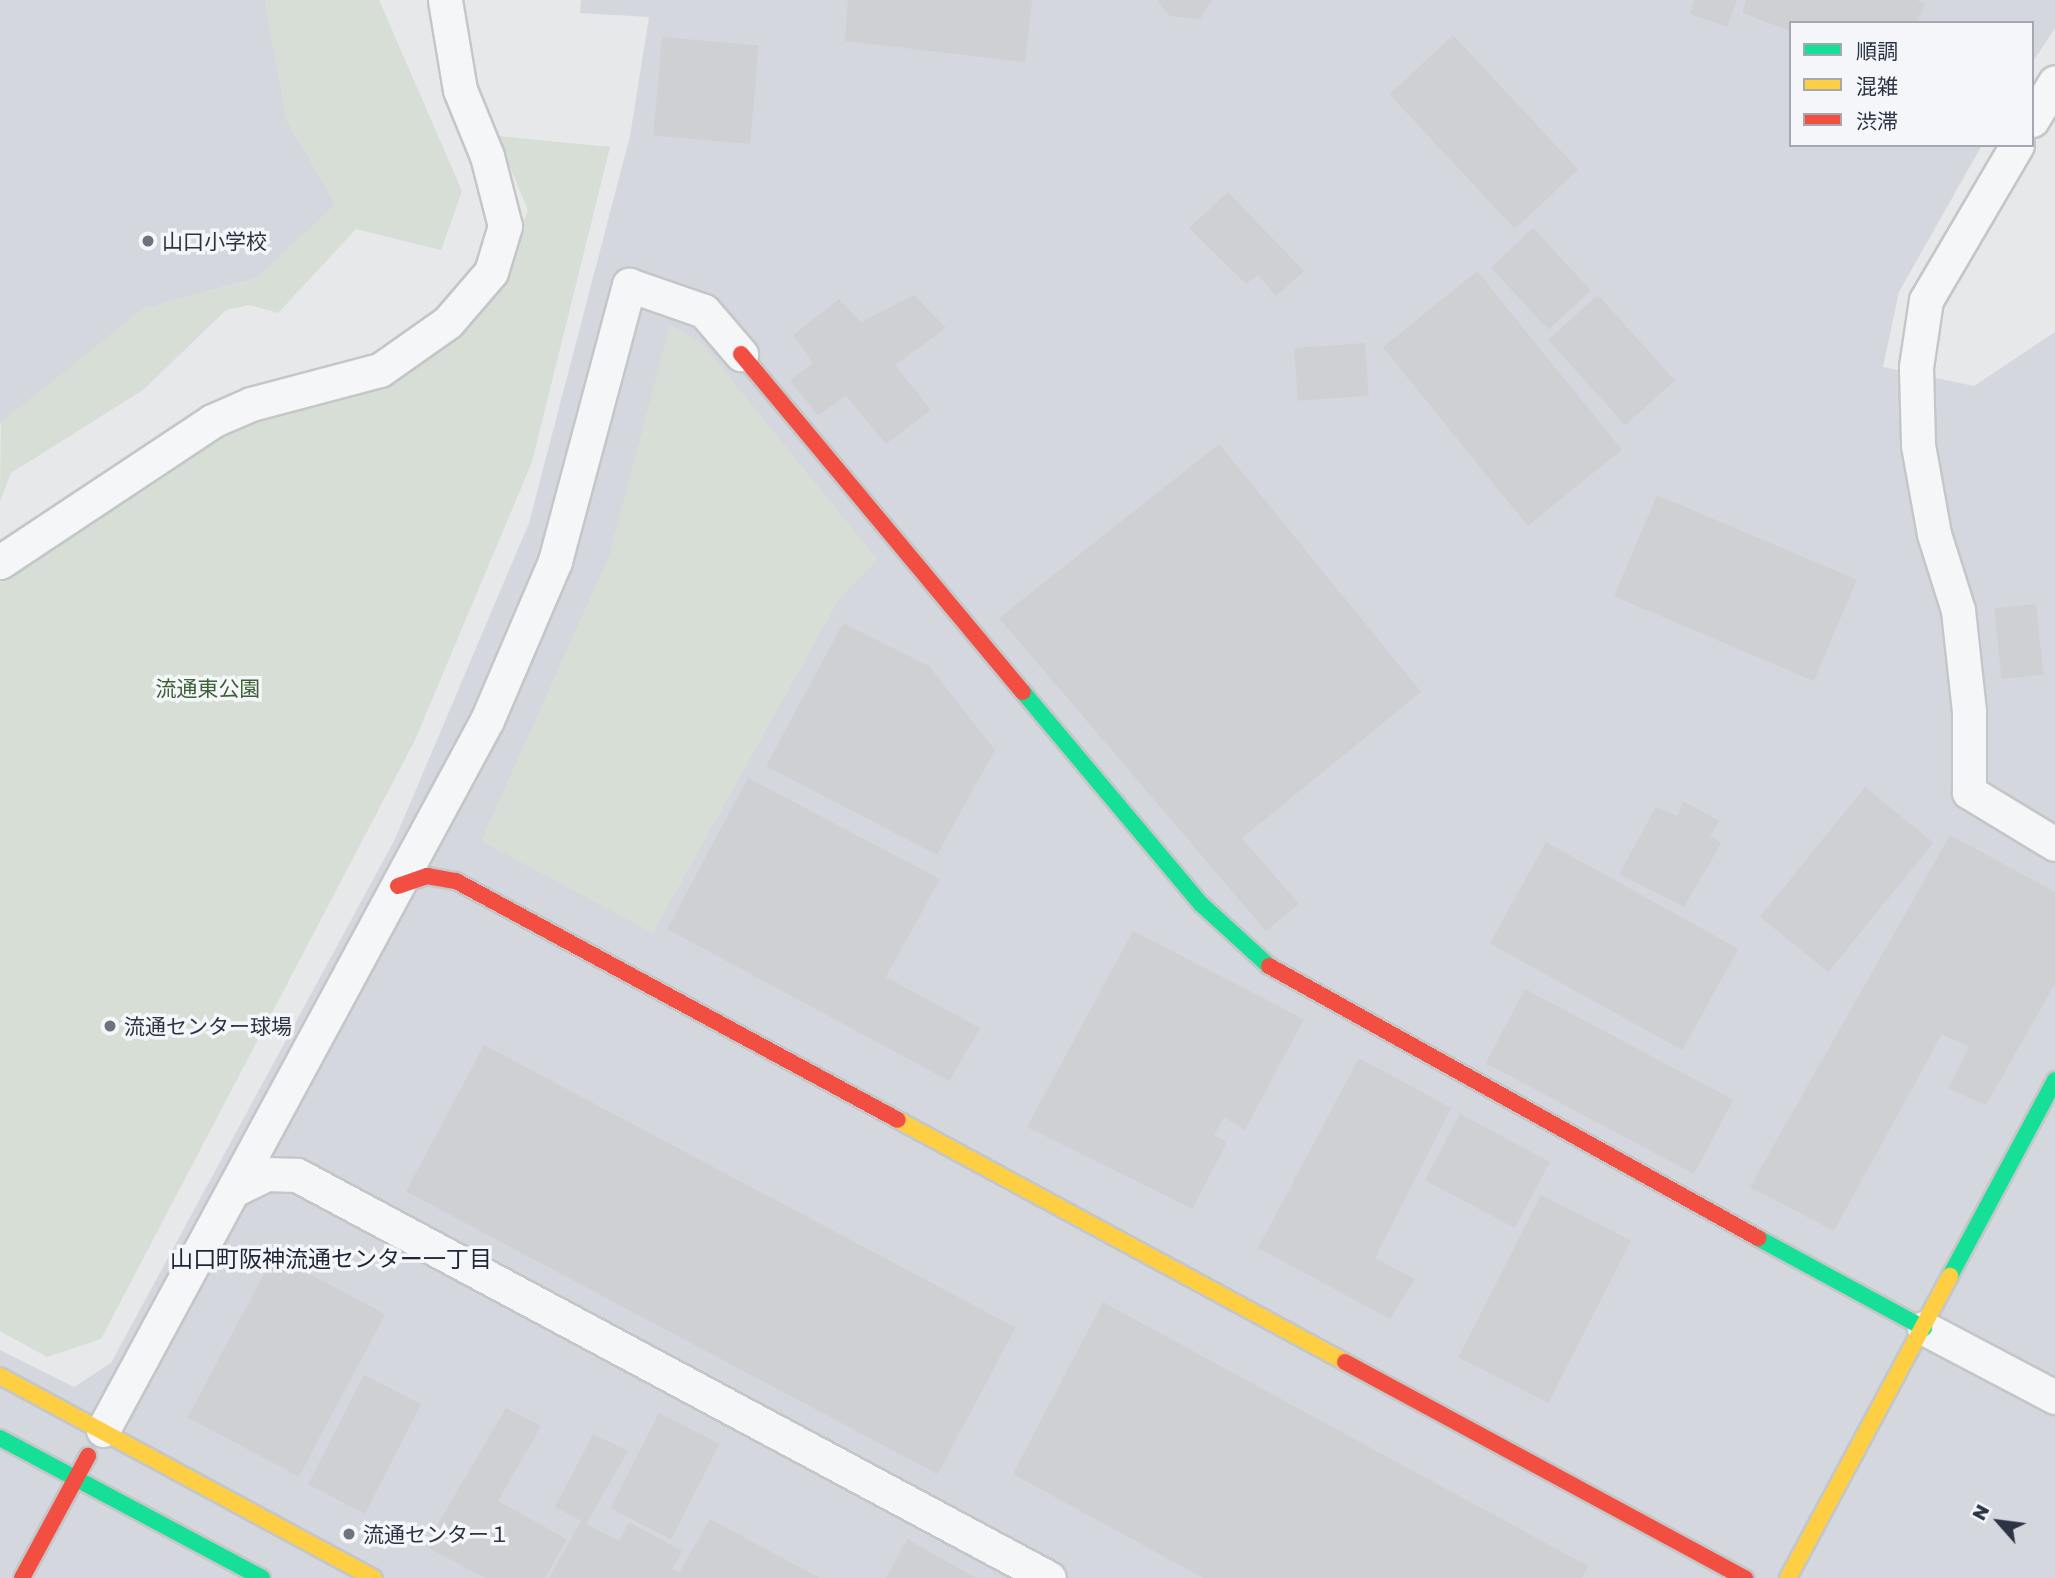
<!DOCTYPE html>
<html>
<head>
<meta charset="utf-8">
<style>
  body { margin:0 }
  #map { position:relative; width:2055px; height:1578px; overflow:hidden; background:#e6e8ea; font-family:"Golos Text","Noto Sans JP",sans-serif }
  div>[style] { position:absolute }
  .built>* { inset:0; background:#d4d7dd }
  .green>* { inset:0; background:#d6ded6 }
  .building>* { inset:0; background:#ced0d3; transform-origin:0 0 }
  .roads { filter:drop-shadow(2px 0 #c4c6c8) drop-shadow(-2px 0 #c4c6c8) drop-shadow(0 2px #c4c6c8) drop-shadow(0 -2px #c4c6c8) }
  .street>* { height:33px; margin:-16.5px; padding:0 16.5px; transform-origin:16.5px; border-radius:16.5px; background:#f5f6f7 }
  .fast>* { height:16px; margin:-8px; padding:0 8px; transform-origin:8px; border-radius:8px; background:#16e098 }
  .slow>* { height:16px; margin:-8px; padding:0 8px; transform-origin:8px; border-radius:8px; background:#ffcf43 }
  .jam>* { height:16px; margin:-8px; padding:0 8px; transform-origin:8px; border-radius:8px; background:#f24e42 }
  .dots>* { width:19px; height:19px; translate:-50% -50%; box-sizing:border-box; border:4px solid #f4f6f9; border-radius:50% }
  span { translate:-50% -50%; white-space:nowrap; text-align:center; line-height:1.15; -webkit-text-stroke:7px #f4f6f9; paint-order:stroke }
  .poi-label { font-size:21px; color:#2b3445 }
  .left { translate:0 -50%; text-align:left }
  .park-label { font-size:21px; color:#3f6138 }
  .neighbourhood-label { font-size:23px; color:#1d2536 }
  .legend { position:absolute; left:1789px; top:21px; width:245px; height:126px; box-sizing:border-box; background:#f4f6f9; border:2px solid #a4a8b1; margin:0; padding:9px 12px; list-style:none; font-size:21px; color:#2b3445 }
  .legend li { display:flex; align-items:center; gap:14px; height:35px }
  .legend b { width:35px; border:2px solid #a4a8b1 }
  .north { position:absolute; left:1964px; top:1487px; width:70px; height:70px; -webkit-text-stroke:5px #f4f6f9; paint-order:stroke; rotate:298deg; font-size:19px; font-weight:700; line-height:28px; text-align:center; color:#2b3445 }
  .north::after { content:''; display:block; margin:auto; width:24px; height:32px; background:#2b3445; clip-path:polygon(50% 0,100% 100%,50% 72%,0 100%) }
</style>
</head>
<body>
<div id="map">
  <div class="built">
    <div style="clip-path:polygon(0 0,265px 0,287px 121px,336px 204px,257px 278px,143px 309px,0 424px)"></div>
    <div style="clip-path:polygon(581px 0,2055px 0,2055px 28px,2032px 63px,2032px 23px,1791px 23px,1791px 145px,1982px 145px,1899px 292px,1883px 367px,1974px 386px,2055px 332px,2055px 1578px,0 1578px,0 1350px,74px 1387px,111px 1363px,395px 839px,529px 523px,630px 136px,649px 17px,580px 13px)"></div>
  </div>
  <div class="green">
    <div style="clip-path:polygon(265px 0,379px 0,462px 191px,441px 250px,356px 229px,278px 313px,250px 305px,226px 310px,143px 390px,11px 473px,0 501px,1px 422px,143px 309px,257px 278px,335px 204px,287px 121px)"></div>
    <div style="clip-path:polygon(497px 136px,610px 147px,532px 462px,415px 740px,101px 1339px,47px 1357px,0 1331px,0 577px,227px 425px,389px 383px,501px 287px,528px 210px)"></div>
    <div style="clip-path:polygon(670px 325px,701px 342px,878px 560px,838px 601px,653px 933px,481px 841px,609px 556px)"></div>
  </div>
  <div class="building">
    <div style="clip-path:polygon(848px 0,1032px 0,1025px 62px,845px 41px)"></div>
    <div style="clip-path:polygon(1157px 0,1212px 0,1200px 19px,1170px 16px)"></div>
    <div style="clip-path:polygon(1694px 0,1737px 0,1727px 27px,1690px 14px)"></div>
    <div style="clip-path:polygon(1746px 0,1916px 0,1925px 3px,1917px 23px,1791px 23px,1791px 31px,1742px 13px)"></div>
    <div style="left:1453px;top:35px;width:184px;height:87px;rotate:47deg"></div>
    <div style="left:662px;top:37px;width:97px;height:99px;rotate:5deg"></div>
    <div style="clip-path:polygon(1228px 192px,1304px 271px,1276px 296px,1258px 275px,1246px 284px,1189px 228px)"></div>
    <div style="left:1533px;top:228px;width:85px;height:58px;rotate:47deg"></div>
    <div style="left:1477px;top:271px;width:230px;height:121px;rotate:51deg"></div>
    <div style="clip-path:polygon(914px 295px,946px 328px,895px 365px,931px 410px,886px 444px,846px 396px,818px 415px,790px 381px,813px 363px,793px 335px,839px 299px,861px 322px)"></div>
    <div style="left:1598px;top:295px;width:115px;height:67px;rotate:48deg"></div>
    <div style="left:1365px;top:343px;width:53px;height:71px;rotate:86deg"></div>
    <div style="clip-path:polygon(1219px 444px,1421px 692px,1242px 838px,1299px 904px,1266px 931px,999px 618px)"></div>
    <div style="left:1657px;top:495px;width:217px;height:110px;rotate:23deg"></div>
    <div style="left:2036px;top:604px;width:71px;height:42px;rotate:84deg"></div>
    <div style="clip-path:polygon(843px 623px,929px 666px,995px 750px,937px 855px,766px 766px)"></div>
    <div style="clip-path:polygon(748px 778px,940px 879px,886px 977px,980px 1028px,949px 1081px,667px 929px)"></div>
    <div style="left:1865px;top:787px;width:88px;height:167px;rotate:39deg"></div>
    <div style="clip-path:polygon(1683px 801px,1719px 821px,1710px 836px,1721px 843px,1684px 907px,1619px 874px,1656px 807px,1677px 816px)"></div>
    <div style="clip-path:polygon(1950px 835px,2055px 892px,2055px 984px,1986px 1105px,1948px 1089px,1969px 1047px,1942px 1034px,1834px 1231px,1750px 1187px)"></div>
    <div style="left:1546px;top:842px;width:220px;height:116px;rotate:29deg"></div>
    <div style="clip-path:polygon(1133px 931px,1304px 1019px,1245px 1130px,1224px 1117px,1214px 1135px,1227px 1142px,1192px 1209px,1027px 1127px)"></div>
    <div style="left:1525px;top:989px;width:236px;height:84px;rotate:28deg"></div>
    <div style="left:484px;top:1045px;width:602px;height:166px;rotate:28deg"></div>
    <div style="clip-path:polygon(1359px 1058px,1451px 1108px,1375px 1258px,1415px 1279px,1390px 1319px,1258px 1248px)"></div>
    <div style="left:1460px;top:1114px;width:102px;height:75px;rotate:28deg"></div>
    <div style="left:1541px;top:1195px;width:101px;height:182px;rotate:27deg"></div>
    <div style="left:274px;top:1255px;width:126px;height:184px;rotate:28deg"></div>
    <div style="clip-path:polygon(1103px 1302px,1588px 1566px,1582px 1578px,1203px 1578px,1013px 1474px)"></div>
    <div style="left:364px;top:1375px;width:64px;height:123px;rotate:27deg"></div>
    <div style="clip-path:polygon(506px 1408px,541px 1426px,498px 1501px,567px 1539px,545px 1578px,485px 1578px,425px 1546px)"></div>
    <div style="left:659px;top:1413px;width:68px;height:107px;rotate:27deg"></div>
    <div style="clip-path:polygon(593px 1434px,628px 1451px,586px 1524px,619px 1541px,629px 1522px,682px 1551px,672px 1569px,679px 1573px,710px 1519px,820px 1578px,549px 1578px,581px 1521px,555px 1507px)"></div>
    <div style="clip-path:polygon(907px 1539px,976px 1578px,886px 1578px)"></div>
  </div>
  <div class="roads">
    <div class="street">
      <div style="left:2032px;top:120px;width:44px;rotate:-58.8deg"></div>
      <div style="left:2017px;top:145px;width:180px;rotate:120.4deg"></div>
      <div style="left:1926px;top:300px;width:68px;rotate:98.5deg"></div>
      <div style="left:1916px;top:367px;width:78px;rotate:88.5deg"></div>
      <div style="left:1918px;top:445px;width:90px;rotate:79.8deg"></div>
      <div style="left:1934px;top:534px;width:80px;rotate:72.5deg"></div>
      <div style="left:1958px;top:610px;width:103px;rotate:83.8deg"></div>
      <div style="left:1969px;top:712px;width:80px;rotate:90deg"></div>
      <div style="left:1969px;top:792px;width:100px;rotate:31.2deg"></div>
      <div style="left:0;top:562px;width:255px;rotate:-33.6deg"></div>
      <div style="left:212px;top:421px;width:43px;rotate:-23.6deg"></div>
      <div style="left:251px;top:404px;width:133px;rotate:-14.8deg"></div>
      <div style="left:380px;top:370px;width:83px;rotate:-35.2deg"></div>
      <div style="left:448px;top:322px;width:66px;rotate:-49.3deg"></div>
      <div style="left:491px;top:272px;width:48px;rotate:-73.1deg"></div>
      <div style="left:505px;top:226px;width:72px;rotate:-104.4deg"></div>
      <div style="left:487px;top:156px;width:71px;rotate:-112.2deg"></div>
      <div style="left:460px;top:90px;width:91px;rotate:-99.5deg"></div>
      <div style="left:234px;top:1190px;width:37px;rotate:-26deg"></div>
      <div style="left:267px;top:1174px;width:30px;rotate:2deg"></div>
      <div style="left:297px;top:1175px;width:853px;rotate:28.19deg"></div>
      <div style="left:1924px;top:1328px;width:148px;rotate:27.8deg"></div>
      <div style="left:103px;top:1430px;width:807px;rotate:-61.59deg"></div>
      <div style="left:487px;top:720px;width:173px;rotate:-66.8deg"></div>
      <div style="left:555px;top:561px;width:286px;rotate:-75deg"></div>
      <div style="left:629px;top:285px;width:79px;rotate:19.1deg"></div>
      <div style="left:704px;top:311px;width:57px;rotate:49.3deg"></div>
    </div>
    <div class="fast">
      <div style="left:1023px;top:692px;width:277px;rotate:50deg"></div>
      <div style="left:1201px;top:904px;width:92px;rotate:42.4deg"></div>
      <div style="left:1758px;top:1238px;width:189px;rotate:28.5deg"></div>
      <div style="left:1950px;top:1276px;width:222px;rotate:-61.8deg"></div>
      <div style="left:0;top:1438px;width:297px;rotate:28.1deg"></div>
    </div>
    <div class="slow">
      <div style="left:898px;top:1120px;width:508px;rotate:28.43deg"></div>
      <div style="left:0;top:1376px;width:425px;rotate:28.4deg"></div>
      <div style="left:1788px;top:1578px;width:343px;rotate:-61.8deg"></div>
    </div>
    <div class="jam">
      <div style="left:741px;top:354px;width:440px;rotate:50.2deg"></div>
      <div style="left:398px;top:886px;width:31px;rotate:-19deg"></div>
      <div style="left:427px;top:876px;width:29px;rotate:10deg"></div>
      <div style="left:456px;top:881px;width:502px;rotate:28.4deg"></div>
      <div style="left:1269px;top:966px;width:560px;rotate:29.08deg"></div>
      <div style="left:1345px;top:1362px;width:455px;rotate:28.4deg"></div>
      <div style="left:22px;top:1578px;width:139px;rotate:-61.6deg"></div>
    </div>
  </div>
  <div class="dots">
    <div style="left:148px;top:241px;background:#6c737f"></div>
    <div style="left:110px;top:1026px;background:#6c737f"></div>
    <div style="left:349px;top:1534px;background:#6c737f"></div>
  </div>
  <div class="poi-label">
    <span class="left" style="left:162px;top:241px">山口小学校</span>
    <span class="left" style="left:124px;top:1026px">流通センター球場</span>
    <span class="left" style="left:363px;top:1534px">流通センター１</span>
  </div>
  <div class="park-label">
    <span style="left:208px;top:688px">流通東公園</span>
  </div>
  <div class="neighbourhood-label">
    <span style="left:331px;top:1258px">山口町阪神流通センター一丁目</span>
  </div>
  <ul class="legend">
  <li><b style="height:9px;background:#16e098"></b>順調</li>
  <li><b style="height:9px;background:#ffcf43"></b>混雑</li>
  <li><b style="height:9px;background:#f24e42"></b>渋滞</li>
  </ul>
  <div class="north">N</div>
</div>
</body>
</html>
